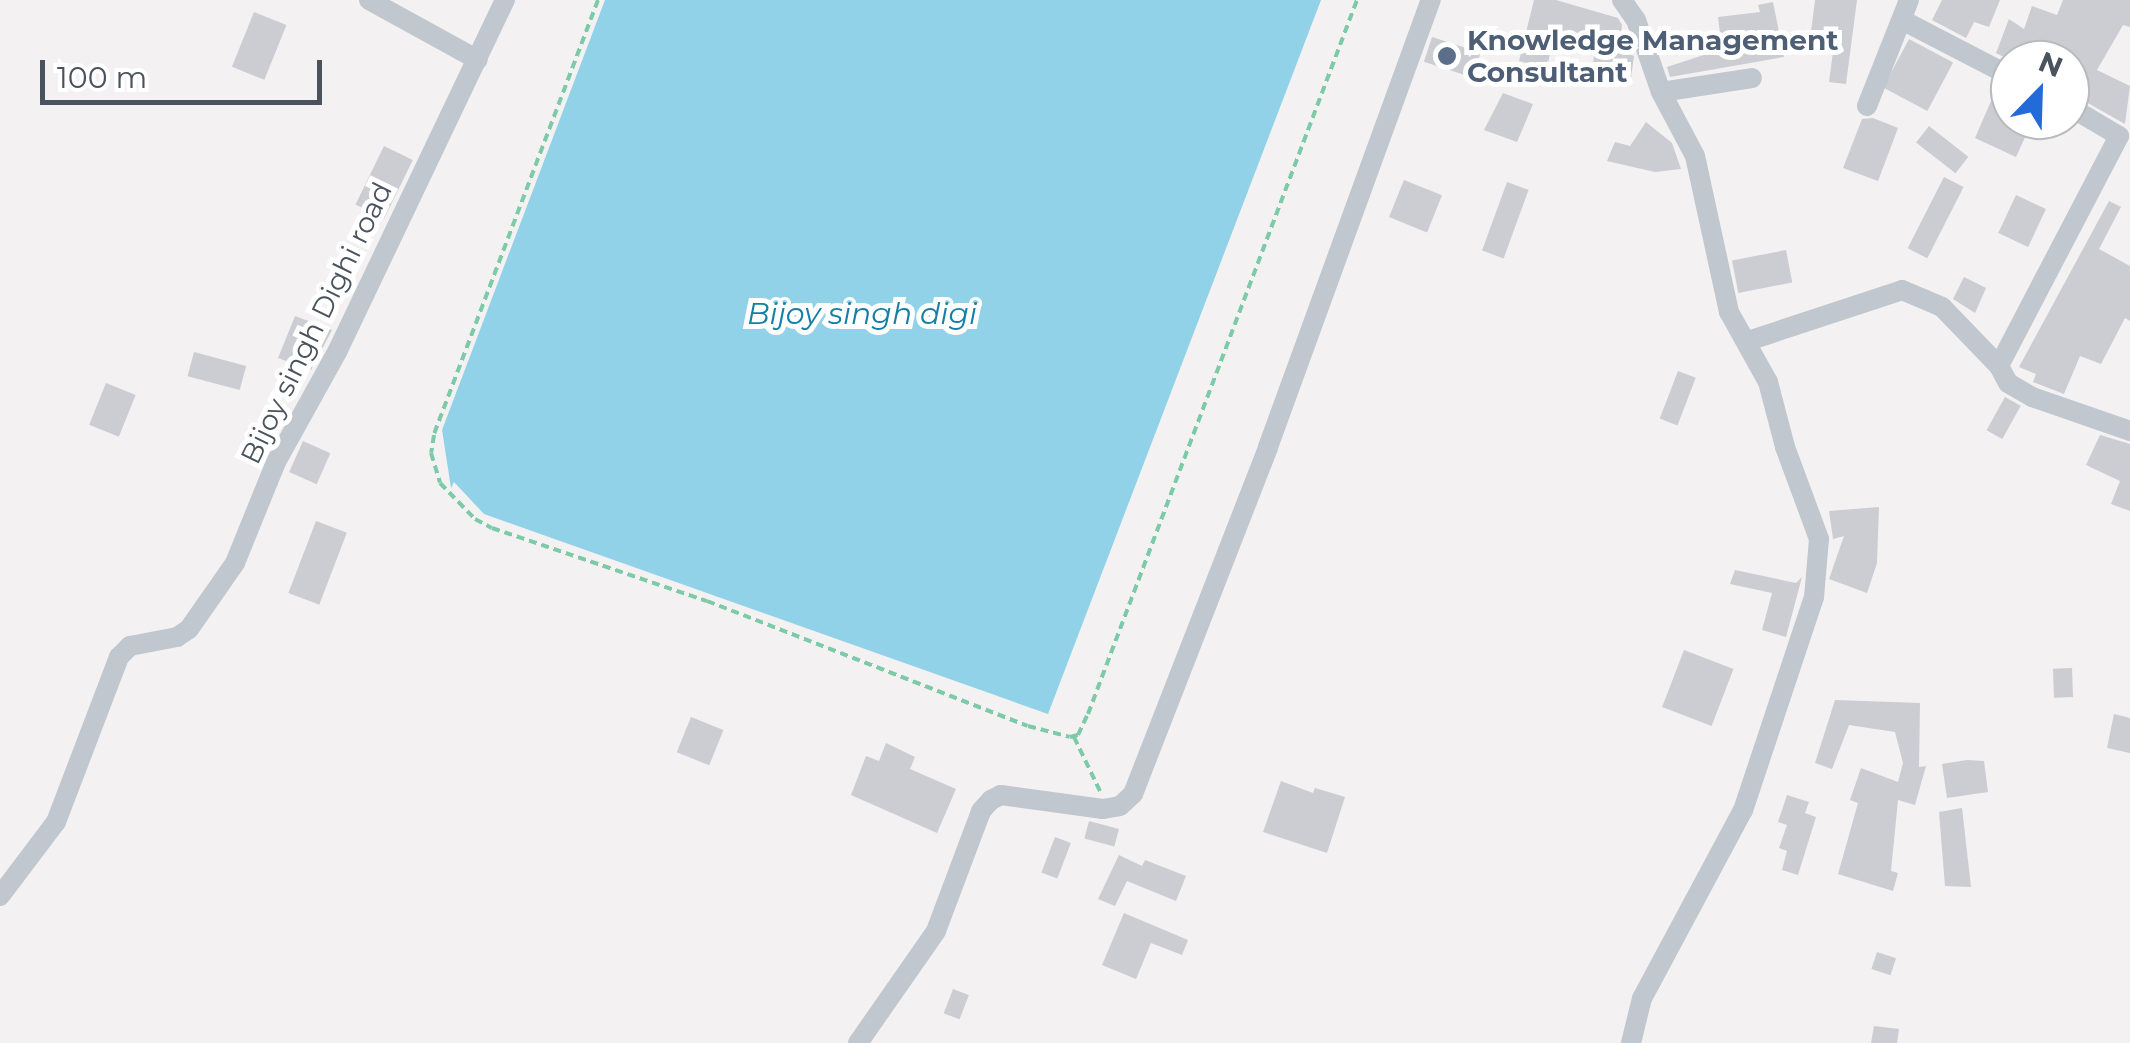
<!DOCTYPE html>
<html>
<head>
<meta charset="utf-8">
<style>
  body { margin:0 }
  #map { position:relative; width:2130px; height:1043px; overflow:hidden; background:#f3f1f1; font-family:Montserrat,sans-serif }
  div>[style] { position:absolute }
  .water>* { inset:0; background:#92d2e8 }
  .building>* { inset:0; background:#cbcdd3; transform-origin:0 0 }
  .path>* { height:4px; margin-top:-2px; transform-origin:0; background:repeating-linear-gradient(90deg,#7ccaa7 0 8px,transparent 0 13px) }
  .minor>* { height:20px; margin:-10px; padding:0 10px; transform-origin:10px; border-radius:10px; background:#c0c7ce }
  .dots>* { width:28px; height:28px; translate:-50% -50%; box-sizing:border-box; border:5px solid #fff; border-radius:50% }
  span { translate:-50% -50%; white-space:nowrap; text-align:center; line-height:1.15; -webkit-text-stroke:10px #fff; paint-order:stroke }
  .service-label { font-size:28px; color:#4e5e75; font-weight:700 }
  .left { translate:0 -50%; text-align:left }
  .street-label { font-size:28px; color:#4a535d }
  .water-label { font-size:30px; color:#1580a5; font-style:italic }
  .north { position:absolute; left:1990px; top:40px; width:100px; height:100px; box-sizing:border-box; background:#fff; border:2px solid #b7babe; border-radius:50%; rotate:23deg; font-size:28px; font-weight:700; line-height:40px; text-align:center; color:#4a535d }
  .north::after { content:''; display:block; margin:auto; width:35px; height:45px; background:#246bda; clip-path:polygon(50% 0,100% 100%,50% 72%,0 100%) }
  .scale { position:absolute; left:40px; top:60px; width:282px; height:45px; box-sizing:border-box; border:5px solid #4a535d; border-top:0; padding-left:12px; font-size:30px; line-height:35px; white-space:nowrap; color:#4a535d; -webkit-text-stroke:8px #fff; paint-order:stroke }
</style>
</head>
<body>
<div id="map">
  <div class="water">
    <div style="clip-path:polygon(605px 0,1321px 0,1048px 714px,484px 514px,454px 482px,451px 488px,442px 430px)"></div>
  </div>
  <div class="building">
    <div style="clip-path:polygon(1534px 0,1556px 0,1618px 18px,1622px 25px,1619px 51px,1634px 56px,1630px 85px,1591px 80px,1595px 48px,1555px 30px,1547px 68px,1519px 61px)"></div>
    <div style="clip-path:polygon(1815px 0,1857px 0,1846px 84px,1829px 82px,1834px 44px,1810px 40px)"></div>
    <div style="clip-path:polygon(1942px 0,2000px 0,1989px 27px,1974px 22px,1966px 38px,1932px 20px)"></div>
    <div style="clip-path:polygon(2063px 0,2130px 0,2130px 27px,2123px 25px,2097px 70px,2130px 86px,2125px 124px,2070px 93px,2080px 60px,2010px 60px,1996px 53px,2009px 19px,2024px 29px,2032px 6px,2057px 15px)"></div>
    <div style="clip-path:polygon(1773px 2px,1784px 57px,1670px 77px,1667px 67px,1710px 53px,1708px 45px,1721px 41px,1718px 17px,1760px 12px,1758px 5px)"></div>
    <div style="left:254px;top:12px;width:35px;height:59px;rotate:22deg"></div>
    <div style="left:1432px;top:37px;width:51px;height:26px;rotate:18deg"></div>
    <div style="left:1909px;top:39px;width:50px;height:55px;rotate:28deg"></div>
    <div style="clip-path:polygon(1998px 85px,2010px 90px,2010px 120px,2033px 120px,2016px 157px,1975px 138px)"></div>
    <div style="clip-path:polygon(1503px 93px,1533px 104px,1517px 142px,1484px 130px)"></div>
    <div style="clip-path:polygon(1873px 118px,1898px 128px,1878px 181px,1843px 168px,1862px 119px)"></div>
    <div style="clip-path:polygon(1646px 122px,1672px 143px,1681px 169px,1655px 172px,1607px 161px,1615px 142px,1630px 146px)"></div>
    <div style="left:1929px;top:126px;width:50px;height:21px;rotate:38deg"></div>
    <div style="left:384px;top:146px;width:32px;height:65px;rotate:26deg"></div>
    <div style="left:1944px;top:177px;width:22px;height:80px;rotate:27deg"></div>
    <div style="left:1404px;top:180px;width:41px;height:40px;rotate:22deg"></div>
    <div style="left:1507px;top:182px;width:23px;height:73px;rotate:20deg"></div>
    <div style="left:2016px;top:195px;width:33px;height:42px;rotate:25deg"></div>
    <div style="clip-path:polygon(2109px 201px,2121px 207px,2099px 249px,2130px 266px,2130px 321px,2125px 318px,2101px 364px,2080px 356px,2064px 394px,2033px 382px,2036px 374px,2019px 367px)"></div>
    <div style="left:1786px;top:250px;width:33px;height:55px;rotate:79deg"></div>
    <div style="clip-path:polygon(1964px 277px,1986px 288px,1975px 313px,1953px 299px)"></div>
    <div style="clip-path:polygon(295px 316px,332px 330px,311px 370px,278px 358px)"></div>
    <div style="left:194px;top:352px;width:54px;height:25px;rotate:15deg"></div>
    <div style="left:1678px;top:371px;width:19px;height:51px;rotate:21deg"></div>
    <div style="left:106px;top:383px;width:32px;height:45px;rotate:22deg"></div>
    <div style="left:2005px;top:397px;width:18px;height:38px;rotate:29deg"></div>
    <div style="clip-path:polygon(2100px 435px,2130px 444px,2130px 511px,2111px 504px,2120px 481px,2086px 465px)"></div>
    <div style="left:303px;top:441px;width:30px;height:34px;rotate:24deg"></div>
    <div style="clip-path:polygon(1879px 507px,1877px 563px,1867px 593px,1829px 579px,1844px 536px,1833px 539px,1829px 511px)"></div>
    <div style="left:316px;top:521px;width:33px;height:77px;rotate:21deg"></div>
    <div style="clip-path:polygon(1735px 570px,1796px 583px,1802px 577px,1786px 637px,1762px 630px,1772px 593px,1730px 584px)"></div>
    <div style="left:1684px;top:650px;width:53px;height:61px;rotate:21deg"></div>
    <div style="left:2072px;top:668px;width:29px;height:19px;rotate:88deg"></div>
    <div style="clip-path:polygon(1835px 700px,1920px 703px,1919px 767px,1926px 766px,1915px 805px,1898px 800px,1891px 871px,1898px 873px,1893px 891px,1838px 874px,1858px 803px,1850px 800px,1861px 768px,1898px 782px,1903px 763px,1895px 732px,1849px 725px,1832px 769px,1815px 763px)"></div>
    <div style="clip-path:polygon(2114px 714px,2130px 718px,2130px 753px,2107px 748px)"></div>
    <div style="left:691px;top:717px;width:35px;height:38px;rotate:22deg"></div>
    <div style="clip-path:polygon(886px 743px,915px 757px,910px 769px,956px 789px,937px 833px,851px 795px,866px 756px,879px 761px)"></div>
    <div style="clip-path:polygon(1967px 760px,1984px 761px,1988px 792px,1947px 798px,1942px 764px)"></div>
    <div style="clip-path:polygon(1281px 781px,1313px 793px,1315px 788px,1345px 797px,1327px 853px,1263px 832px)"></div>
    <div style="clip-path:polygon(1787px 795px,1809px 802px,1805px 813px,1816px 817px,1798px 875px,1782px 870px,1787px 851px,1779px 848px,1787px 825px,1778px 822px)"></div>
    <div style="clip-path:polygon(1962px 808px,1971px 887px,1945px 886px,1939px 812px)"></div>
    <div style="left:1089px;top:821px;width:31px;height:18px;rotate:15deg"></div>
    <div style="left:1055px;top:837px;width:17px;height:38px;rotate:21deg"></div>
    <div style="clip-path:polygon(1119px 855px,1142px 866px,1145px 860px,1186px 876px,1176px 901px,1127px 881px,1115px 906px,1098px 899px)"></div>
    <div style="clip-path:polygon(1124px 913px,1188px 940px,1182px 955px,1151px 943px,1136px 979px,1102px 965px)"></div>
    <div style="left:1877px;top:952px;width:20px;height:18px;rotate:18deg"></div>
    <div style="left:953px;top:989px;width:17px;height:26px;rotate:21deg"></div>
    <div style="clip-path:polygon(1874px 1026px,1899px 1029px,1897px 1043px,1871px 1043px)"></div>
  </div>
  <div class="path">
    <div style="left:598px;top:0;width:465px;rotate:110.7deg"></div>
    <div style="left:434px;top:435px;width:18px;rotate:99deg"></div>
    <div style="left:431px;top:453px;width:31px;rotate:73deg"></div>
    <div style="left:440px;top:483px;width:50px;rotate:45.8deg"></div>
    <div style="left:475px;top:519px;width:19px;rotate:28deg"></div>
    <div style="left:492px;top:528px;width:227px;rotate:18.8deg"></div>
    <div style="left:707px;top:601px;width:344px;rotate:21.3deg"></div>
    <div style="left:1028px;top:726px;width:43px;rotate:14.7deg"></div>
    <div style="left:1070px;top:737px;width:8px;rotate:-14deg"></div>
    <div style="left:1078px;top:735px;width:23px;rotate:-65deg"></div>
    <div style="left:1088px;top:714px;width:763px;rotate:-69.36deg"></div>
    <div style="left:1074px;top:737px;width:60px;rotate:64.3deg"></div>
  </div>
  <div class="minor">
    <div style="left:369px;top:0;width:124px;rotate:28.8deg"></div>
    <div style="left:1622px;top:0;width:24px;rotate:55deg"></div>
    <div style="left:1636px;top:20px;width:76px;rotate:70.9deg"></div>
    <div style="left:1661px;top:92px;width:72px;rotate:62deg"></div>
    <div style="left:1695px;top:156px;width:160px;rotate:77.7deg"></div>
    <div style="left:1729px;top:312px;width:80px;rotate:60.9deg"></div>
    <div style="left:1768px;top:382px;width:67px;rotate:75.3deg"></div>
    <div style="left:1785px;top:447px;width:98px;rotate:69.7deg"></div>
    <div style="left:1819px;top:539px;width:58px;rotate:94.9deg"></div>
    <div style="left:1814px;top:597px;width:225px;rotate:108.4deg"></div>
    <div style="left:1743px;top:810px;width:213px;rotate:118.2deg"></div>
    <div style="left:1642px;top:998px;width:46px;rotate:103.7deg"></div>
    <div style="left:1902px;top:20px;width:122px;rotate:27.4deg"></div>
    <div style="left:1661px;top:92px;width:92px;rotate:-8.7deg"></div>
    <div style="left:1867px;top:106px;width:114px;rotate:-68.4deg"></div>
    <div style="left:2070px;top:107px;width:57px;rotate:30.6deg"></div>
    <div style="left:2119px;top:136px;width:259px;rotate:117.6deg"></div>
    <div style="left:1999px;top:366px;width:19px;rotate:62deg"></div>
    <div style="left:2008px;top:383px;width:28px;rotate:30deg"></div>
    <div style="left:2032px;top:397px;width:104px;rotate:19.1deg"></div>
    <div style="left:1748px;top:341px;width:162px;rotate:-18.3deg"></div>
    <div style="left:1902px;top:290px;width:43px;rotate:23deg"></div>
    <div style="left:1942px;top:307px;width:82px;rotate:46deg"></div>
    <div style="left:0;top:896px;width:93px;rotate:-52.9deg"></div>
    <div style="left:56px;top:822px;width:177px;rotate:-69.1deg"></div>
    <div style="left:119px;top:657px;width:16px;rotate:-45deg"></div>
    <div style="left:130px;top:646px;width:48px;rotate:-10.8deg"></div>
    <div style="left:177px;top:637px;width:14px;rotate:-34deg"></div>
    <div style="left:189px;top:629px;width:80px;rotate:-55.1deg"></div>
    <div style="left:235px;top:563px;width:109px;rotate:-67.9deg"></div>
    <div style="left:276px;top:462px;width:128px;rotate:-61deg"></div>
    <div style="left:338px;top:350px;width:388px;rotate:-64.5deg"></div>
    <div style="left:858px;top:1043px;width:136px;rotate:-55.1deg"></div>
    <div style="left:936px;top:931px;width:128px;rotate:-69.4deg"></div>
    <div style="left:981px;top:811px;width:15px;rotate:-48deg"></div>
    <div style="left:991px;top:800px;width:11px;rotate:-27deg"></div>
    <div style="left:1001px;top:795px;width:103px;rotate:7.8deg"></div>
    <div style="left:1103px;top:809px;width:17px;rotate:-10deg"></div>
    <div style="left:1120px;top:806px;width:18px;rotate:-43deg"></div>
    <div style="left:1133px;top:794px;width:372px;rotate:-68.7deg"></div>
    <div style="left:1268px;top:447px;width:476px;rotate:-70deg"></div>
  </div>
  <div class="dots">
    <div style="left:1447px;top:56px;background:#5c6f8a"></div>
  </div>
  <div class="service-label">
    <span class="left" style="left:1467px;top:56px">Knowledge Management<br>Consultant</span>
  </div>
  <div class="street-label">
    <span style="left:316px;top:323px;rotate:-64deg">Bijoy singh Dighi road</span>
  </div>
  <div class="water-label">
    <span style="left:862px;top:314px">Bijoy singh digi</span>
  </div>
  <div class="north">N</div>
  <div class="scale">100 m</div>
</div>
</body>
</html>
